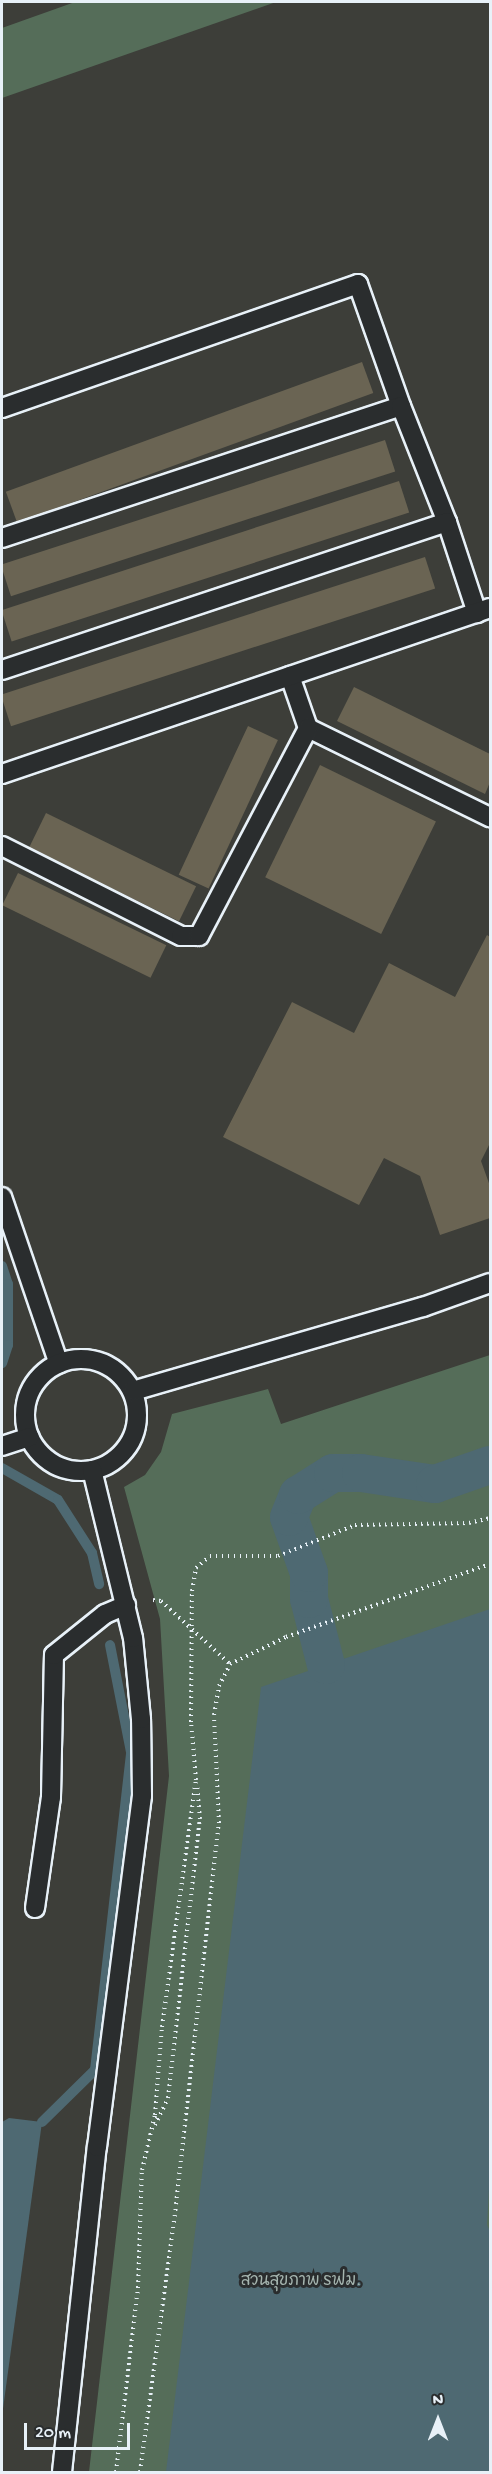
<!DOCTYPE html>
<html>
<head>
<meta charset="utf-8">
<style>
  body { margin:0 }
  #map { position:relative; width:492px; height:2474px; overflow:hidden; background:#2a2d2e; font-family:"Gochi Hand","Playpen Sans Thai",sans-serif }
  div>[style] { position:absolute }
  .built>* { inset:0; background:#3d3e39; transform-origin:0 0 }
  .green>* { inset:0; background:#556d59 }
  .water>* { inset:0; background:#4e6972 }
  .stream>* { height:10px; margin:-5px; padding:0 5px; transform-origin:5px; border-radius:5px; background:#4e6972 }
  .canal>* { height:38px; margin:-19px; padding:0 19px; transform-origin:19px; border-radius:19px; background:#4e6972 }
  .building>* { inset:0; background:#6a6453; transform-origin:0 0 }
  .path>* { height:4px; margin-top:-2px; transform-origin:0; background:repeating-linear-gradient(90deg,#e8f1f8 0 1.5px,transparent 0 6px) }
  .roads { filter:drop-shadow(2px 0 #e8f1f8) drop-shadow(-2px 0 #e8f1f8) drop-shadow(0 2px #e8f1f8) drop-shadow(0 -2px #e8f1f8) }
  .lane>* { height:18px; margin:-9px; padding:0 9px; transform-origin:9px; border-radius:9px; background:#2a2d2e }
  .lane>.ring { margin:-9px; padding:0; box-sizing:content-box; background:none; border:18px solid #2a2d2e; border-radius:50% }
  span { translate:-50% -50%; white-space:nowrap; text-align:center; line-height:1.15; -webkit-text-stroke:6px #2a2d2e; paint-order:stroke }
  .park-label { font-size:16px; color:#a6b6b0 }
  .frame { position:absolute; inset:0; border:3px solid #e8f1f8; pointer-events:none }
  .north { position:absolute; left:408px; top:2390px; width:60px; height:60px; -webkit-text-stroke:4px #2a2d2e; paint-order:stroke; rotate:0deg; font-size:16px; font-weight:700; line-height:24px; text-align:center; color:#e8f1f8 }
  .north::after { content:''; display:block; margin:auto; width:21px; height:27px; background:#e8f1f8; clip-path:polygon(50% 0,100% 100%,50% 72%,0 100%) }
  .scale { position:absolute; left:24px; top:2423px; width:106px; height:27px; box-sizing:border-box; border:3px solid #e8f1f8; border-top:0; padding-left:8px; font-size:18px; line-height:21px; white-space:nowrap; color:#e8f1f8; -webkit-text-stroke:4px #2a2d2e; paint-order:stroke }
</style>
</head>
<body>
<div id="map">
  <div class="built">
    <div style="left:2px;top:2px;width:488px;height:2470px"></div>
  </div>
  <div class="green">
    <div style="clip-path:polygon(75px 2px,276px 2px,2px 98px,2px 28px)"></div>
    <div style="clip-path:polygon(490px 1355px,490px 2472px,89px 2472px,169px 1776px,160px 1619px,124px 1487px,145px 1475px,161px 1452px,172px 1414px,268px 1389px,281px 1424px)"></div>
  </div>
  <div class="water">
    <div style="clip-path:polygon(490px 1609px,490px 2172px,487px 2225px,490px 2231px,490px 2472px,166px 2472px,261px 1687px)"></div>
    <div style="clip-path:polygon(9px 2118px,42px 2122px,2px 2416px,2px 2122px)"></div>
  </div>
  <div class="stream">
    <div style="left:2px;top:1266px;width:19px;rotate:72deg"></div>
    <div style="left:8px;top:1284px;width:61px;rotate:90deg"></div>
    <div style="left:8px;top:1345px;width:19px;rotate:108deg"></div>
    <div style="left:2px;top:1468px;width:64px;rotate:29.7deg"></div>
    <div style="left:58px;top:1500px;width:63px;rotate:57.3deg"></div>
    <div style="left:92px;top:1553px;width:32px;rotate:77deg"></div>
    <div style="left:42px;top:2122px;width:74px;rotate:-44.5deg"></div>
    <div style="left:95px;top:2070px;width:320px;rotate:-83.5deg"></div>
    <div style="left:131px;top:1752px;width:109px;rotate:-101.1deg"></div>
  </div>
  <div class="canal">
    <div style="left:326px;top:1665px;width:68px;rotate:-104.4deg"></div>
    <div style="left:309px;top:1599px;width:26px;rotate:-90deg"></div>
    <div style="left:309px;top:1573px;width:59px;rotate:-109.7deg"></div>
    <div style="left:289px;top:1517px;width:24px;rotate:-68deg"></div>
    <div style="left:298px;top:1495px;width:41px;rotate:-32.2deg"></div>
    <div style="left:333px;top:1473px;width:28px"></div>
    <div style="left:361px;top:1473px;width:75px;rotate:8.5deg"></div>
    <div style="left:435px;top:1484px;width:58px;rotate:-19.1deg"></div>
  </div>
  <div class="building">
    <div style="left:362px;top:362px;width:33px;height:379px;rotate:70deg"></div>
    <div style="left:385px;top:440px;width:33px;height:404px;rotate:72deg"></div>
    <div style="left:399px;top:481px;width:33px;height:418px;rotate:72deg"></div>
    <div style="left:425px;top:557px;width:33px;height:446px;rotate:72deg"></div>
    <div style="clip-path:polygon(354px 687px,490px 754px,490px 782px,485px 794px,337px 721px)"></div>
    <div style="left:248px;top:726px;width:33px;height:164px;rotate:25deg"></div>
    <div style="left:320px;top:765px;width:129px;height:125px;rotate:26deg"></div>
    <div style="left:46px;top:813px;width:167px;height:39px;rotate:26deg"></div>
    <div style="left:18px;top:873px;width:165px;height:36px;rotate:26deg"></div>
    <div style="clip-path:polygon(487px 935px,490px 937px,490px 1143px,481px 1161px,490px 1186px,490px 1218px,440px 1235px,420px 1176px,384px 1158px,359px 1205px,223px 1137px,292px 1002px,354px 1033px,389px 963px,455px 997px)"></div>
  </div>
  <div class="path">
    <div style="left:153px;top:1600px;width:8px;rotate:7deg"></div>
    <div style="left:161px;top:1601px;width:93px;rotate:42.4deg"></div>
    <div style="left:155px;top:2125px;width:30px;rotate:-64deg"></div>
    <div style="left:168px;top:2098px;width:281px;rotate:-83.5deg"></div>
    <div style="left:200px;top:1819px;width:33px;rotate:-95deg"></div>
    <div style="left:116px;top:2472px;width:185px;rotate:-83.2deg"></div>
    <div style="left:138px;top:2288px;width:118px;rotate:-88.1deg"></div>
    <div style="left:142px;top:2170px;width:57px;rotate:-76.7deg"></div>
    <div style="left:155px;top:2115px;width:88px;rotate:-85.5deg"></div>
    <div style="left:162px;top:2027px;width:249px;rotate:-82.2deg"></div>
    <div style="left:196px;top:1780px;width:58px;rotate:-94.9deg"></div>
    <div style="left:191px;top:1722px;width:131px;rotate:-89.6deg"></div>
    <div style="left:192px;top:1591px;width:23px;rotate:-80deg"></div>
    <div style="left:196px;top:1568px;width:18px;rotate:-41deg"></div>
    <div style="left:210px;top:1556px;width:68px"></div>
    <div style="left:278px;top:1556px;width:83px;rotate:-21.9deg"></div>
    <div style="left:355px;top:1525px;width:114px;rotate:-1deg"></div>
    <div style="left:469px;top:1523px;width:22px;rotate:-13deg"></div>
    <div style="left:140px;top:2472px;width:270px;rotate:-82.3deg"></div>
    <div style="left:176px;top:2204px;width:383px;rotate:-83.6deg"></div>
    <div style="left:219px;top:1823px;width:108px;rotate:-92.7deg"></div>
    <div style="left:214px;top:1715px;width:29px;rotate:-80deg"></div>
    <div style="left:219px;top:1686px;width:25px;rotate:-63deg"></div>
    <div style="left:230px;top:1664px;width:62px;rotate:-25.7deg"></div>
    <div style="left:286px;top:1637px;width:217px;rotate:-19.7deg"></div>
  </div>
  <div class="roads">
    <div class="lane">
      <div style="left:2px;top:408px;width:377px;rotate:-19.2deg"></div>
      <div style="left:358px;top:284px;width:129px;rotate:70.6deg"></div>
      <div style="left:2px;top:538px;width:420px;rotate:-18.3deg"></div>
      <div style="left:401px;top:406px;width:125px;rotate:68.4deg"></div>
      <div style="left:447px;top:522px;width:96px;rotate:71.8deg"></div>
      <div style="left:2px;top:670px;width:469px;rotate:-18.4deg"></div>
      <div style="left:290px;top:676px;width:55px;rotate:70.9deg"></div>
      <div style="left:308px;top:728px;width:203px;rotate:26.1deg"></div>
      <div style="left:2px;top:774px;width:515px;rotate:-18.79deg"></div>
      <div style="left:2px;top:846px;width:200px;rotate:26.7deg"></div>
      <div style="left:181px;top:936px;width:18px"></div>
      <div style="left:199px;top:936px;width:235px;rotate:-62.3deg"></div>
      <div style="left:2px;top:1197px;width:176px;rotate:71.2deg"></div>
      <div class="ring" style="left:25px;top:1359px;width:94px;height:94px"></div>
      <div style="left:133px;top:1391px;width:302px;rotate:-16.2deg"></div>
      <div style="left:423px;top:1307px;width:71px;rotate:-19.7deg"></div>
      <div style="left:2px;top:1446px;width:29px;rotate:-18deg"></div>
      <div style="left:35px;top:1908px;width:112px;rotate:-81.8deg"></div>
      <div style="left:51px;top:1797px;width:142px;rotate:-88.8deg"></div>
      <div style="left:54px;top:1655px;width:65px;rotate:-38.8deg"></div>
      <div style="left:105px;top:1614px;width:23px;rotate:-23deg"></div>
      <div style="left:62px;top:2472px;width:327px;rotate:-83.9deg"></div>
      <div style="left:97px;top:2147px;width:354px;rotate:-82.7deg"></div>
      <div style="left:142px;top:1796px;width:77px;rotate:-90.7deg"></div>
      <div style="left:141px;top:1719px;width:81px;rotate:-95.6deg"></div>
      <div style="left:133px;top:1638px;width:173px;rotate:-103.7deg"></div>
    </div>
  </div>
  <div class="park-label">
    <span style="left:301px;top:2283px">สวนสุขภาพ รฟม.</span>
  </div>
  <div class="frame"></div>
  <div class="north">N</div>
  <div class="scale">20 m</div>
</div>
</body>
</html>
